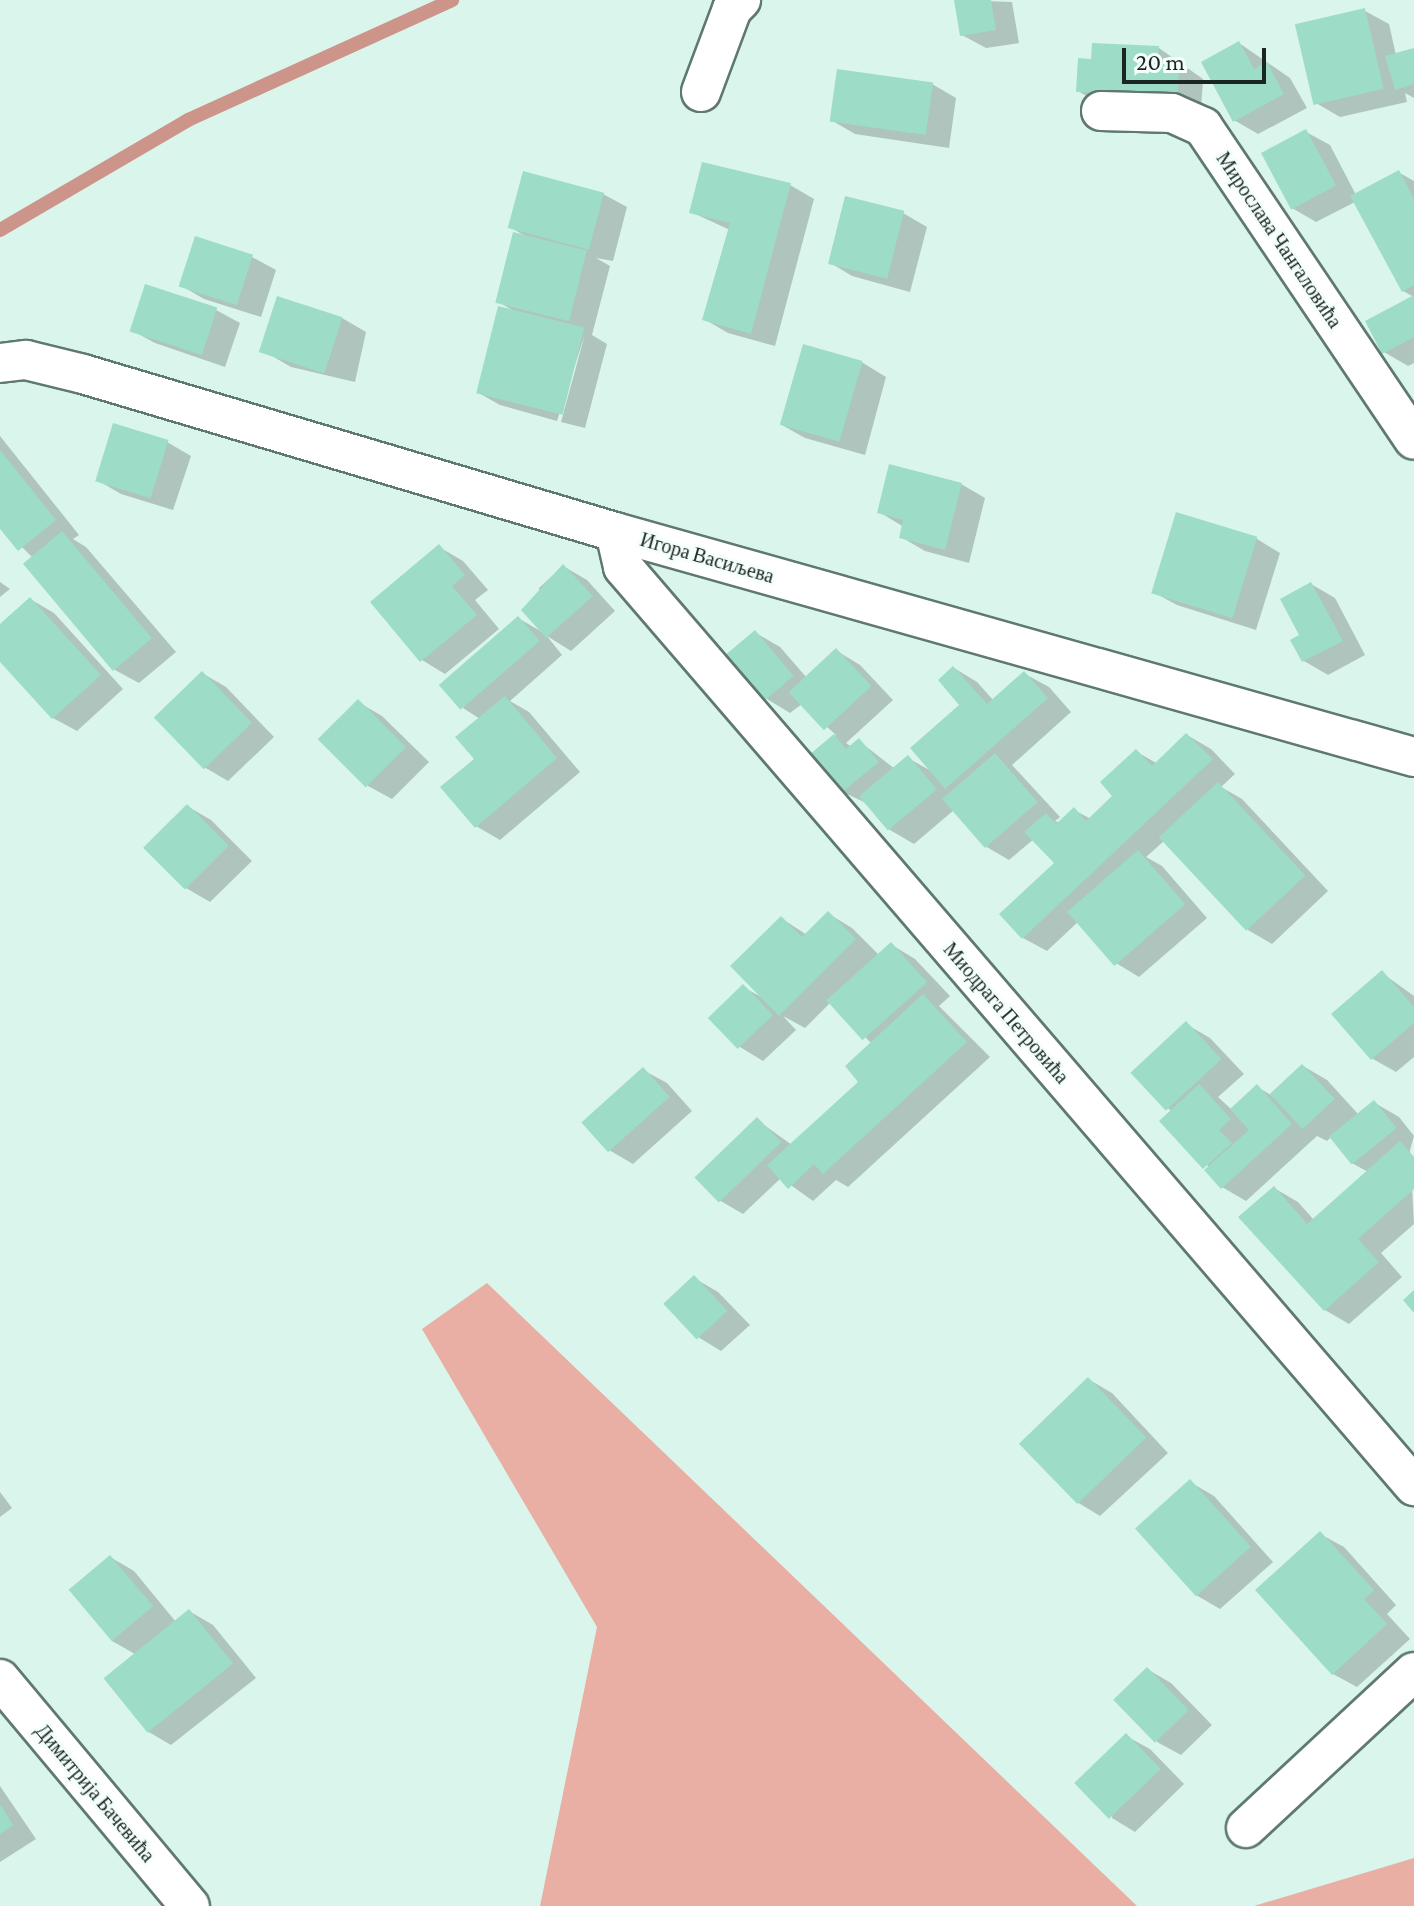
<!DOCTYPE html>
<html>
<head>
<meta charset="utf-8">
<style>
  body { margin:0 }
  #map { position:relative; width:1414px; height:1906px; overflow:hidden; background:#daf6ec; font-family:"Crimson Pro",serif }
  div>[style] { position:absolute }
  .forest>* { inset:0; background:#e9aea4 }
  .shadow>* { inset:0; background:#0003 }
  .stream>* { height:14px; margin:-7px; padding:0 7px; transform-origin:7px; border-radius:7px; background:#cd948a }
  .building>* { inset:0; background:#9dddc7; transform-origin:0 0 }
  .roads { filter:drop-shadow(2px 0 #607970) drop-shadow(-2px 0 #607970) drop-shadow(0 2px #607970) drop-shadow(0 -2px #607970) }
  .minor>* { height:38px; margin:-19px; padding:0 19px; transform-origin:19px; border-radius:19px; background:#fff }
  span { translate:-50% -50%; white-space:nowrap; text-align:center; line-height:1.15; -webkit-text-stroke:6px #f4fffb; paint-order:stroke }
  .street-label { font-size:20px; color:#1b2521 }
  .scale { position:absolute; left:1122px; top:48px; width:144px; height:36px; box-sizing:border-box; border:4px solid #1b2521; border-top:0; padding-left:10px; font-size:24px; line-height:28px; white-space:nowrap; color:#1b2521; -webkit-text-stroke:6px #f4fffb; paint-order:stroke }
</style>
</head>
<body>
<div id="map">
  <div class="forest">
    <div style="clip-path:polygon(487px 1283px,1137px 1906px,540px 1906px,597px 1627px,422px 1329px)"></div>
    <div style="clip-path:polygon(1414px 1858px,1414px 1906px,1254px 1906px)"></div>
  </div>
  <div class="shadow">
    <div style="clip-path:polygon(956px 0,1012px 2px,1019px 43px,986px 48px,962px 35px)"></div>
    <div style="clip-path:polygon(1365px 11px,1389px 24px,1396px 55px,1414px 50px,1414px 98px,1405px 93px,1407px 102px,1340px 117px,1316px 103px)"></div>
    <div style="clip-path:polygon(1239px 43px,1290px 78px,1307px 108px,1258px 134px,1234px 120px)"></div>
    <div style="clip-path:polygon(1159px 48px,1203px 79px,1201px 110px,1102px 105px,1078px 91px,1092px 61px)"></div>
    <div style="clip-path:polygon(932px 84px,956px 98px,949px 148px,855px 134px,831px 120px)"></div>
    <div style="clip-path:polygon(1306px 132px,1330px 145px,1356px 195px,1398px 172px,1414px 181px,1414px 297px,1403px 291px,1355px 202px,1316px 222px,1292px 208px)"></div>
    <div style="clip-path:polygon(790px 185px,814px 199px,775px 346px,728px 333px,704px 319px,730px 230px,691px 212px)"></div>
    <div style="clip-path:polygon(603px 194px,627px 207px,613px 261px,596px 258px,610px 266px,592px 335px,607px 344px,585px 428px,561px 422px,585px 334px,557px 421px,500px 405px,477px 392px,512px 310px,497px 301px,525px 236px,510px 227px)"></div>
    <div style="clip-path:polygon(846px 198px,903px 213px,927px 227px,910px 292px,852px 276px,829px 262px)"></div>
    <div style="clip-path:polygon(252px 257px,276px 270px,261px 317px,204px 299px,180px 285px)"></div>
    <div style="clip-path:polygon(146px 286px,216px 310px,240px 323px,225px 367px,155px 343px,131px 330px)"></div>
    <div style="clip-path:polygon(1414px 298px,1414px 363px,1408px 366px,1384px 352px)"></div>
    <div style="clip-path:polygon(342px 318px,366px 332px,355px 382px,291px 367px,267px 353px)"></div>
    <div style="clip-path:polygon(804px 347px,863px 363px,886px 377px,865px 455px,805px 438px,782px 425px)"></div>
    <div style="clip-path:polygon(0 436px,79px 535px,73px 539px,86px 547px,176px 652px,139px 683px,115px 670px,33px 558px,0 525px)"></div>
    <div style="clip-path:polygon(167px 442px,191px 456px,173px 510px,121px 494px,97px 480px)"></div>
    <div style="clip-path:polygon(961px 484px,985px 498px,969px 563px,925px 551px,901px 537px,904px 527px,879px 512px)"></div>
    <div style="clip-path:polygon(1177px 515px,1257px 539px,1280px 553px,1256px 630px,1177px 605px,1153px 592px)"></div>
    <div style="clip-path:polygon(439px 547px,463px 561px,488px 590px,475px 600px,499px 629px,445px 674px,422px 660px)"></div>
    <div style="clip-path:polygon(563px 566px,587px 580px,615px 611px,571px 651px,547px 636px,562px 655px,510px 701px,529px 712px,580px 772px,500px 840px,476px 826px,480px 719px,463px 708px,518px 618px,542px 632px,539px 588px)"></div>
    <div style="clip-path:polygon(0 582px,10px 589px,0 597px)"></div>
    <div style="clip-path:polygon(1311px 584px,1335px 598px,1365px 655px,1328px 675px,1304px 661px,1302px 635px)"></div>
    <div style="clip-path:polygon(30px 599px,54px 613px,123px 689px,77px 731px,53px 718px,0 659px,0 627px)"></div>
    <div style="clip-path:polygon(756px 633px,780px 647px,807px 678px,837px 651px,860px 665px,893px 700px,846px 743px,852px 747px,859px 741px,895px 769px,908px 758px,931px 771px,962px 705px,954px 668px,977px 682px,994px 701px,1025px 674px,1049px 687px,1071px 712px,1012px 765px,1060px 817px,1055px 821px,1060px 823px,1074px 810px,1091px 819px,1115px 796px,1137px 752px,1158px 764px,1187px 735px,1211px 749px,1235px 774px,1221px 787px,1242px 799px,1328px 891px,1272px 944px,1248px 930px,1164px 841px,1146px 857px,1162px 866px,1207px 918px,1139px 977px,1116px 963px,1079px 921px,1047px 951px,1023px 938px,1057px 863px,1034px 839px,1009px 860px,985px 846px,954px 810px,914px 844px,890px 830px,868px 804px,843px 792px,812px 755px,836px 735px,802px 704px,790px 713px,767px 699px)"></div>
    <div style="clip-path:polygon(202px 673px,226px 687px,274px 737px,228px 781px,204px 767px)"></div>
    <div style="clip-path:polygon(358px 702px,382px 716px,429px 762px,392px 799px,368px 786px)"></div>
    <div style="clip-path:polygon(187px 806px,211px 820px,252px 861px,210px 902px,186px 888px)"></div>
    <div style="clip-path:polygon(829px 914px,852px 928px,880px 956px,892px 945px,915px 959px,950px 996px,939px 1006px,990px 1057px,848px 1187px,836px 1180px,813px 1201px,781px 1178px,743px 1214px,719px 1200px,757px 1120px,792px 1145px,861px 1082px,872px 1044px,831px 1002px,805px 1028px,783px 1016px,796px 1030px,763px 1061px,740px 1047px,743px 987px,763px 998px,781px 918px,807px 935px)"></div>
    <div style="clip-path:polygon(1382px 973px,1414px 996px,1414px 1057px,1396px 1072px,1373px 1059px,1334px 1014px)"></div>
    <div style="clip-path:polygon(1186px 1024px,1210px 1038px,1244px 1074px,1218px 1097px,1232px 1110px,1257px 1087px,1271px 1095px,1303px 1066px,1327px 1080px,1359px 1115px,1375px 1103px,1399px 1117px,1414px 1136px,1410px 1150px,1414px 1224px,1381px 1253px,1402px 1277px,1349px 1324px,1325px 1310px,1274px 1188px,1298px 1202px,1314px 1220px,1368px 1172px,1352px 1163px,1331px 1137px,1327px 1141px,1317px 1136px,1246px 1201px,1222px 1187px,1172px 1112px,1133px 1074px)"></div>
    <div style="clip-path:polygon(643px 1070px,667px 1083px,692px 1111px,633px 1164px,609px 1150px)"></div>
    <div style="clip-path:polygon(694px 1278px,718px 1292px,750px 1325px,721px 1351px,698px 1337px)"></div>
    <div style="clip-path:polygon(1088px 1379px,1112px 1393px,1168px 1453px,1100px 1516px,1077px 1502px,1021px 1443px)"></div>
    <div style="clip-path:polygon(1190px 1482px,1214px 1496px,1273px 1562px,1220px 1609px,1196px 1595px,1138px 1529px)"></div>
    <div style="clip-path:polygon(0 1492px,12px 1508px,0 1517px)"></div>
    <div style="clip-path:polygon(1320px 1534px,1344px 1547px,1396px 1605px,1387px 1614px,1410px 1639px,1357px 1687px,1333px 1674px)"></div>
    <div style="clip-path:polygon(110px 1557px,134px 1571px,176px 1622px,189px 1611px,213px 1625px,256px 1678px,171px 1745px,147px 1731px,135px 1654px,112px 1641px)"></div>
    <div style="clip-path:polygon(1147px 1669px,1171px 1683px,1212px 1725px,1181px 1755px,1157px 1742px)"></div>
    <div style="clip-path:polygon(1126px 1736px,1150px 1749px,1184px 1784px,1135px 1832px,1112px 1818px)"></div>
    <div style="clip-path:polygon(0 1786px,36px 1839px,0 1862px)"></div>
  </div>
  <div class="stream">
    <div style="left:0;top:230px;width:218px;rotate:-30.3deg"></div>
    <div style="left:188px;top:120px;width:290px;rotate:-24.4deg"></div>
  </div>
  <div class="building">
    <div style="clip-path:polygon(954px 0,991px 0,996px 30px,960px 36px)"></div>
    <div style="left:1365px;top:8px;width:83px;height:72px;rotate:77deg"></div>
    <div style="clip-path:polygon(1239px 41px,1254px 69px,1267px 62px,1284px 94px,1233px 122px,1201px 62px)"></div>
    <div style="clip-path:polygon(1092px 43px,1159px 46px,1158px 62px,1179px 63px,1178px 97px,1076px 92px,1078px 58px,1091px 59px)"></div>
    <div style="clip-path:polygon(1414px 48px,1414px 84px,1395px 90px,1385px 56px)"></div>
    <div style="left:837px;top:69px;width:97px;height:53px;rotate:8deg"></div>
    <div style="left:1306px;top:129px;width:64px;height:51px;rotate:62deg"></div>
    <div style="clip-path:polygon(702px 162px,791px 183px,751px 334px,702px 320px,730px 223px,689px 213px)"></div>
    <div style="clip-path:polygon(1399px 170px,1414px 199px,1414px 285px,1402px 292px,1350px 196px)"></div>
    <div style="left:523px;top:171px;width:84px;height:59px;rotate:15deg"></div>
    <div style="left:845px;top:196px;width:61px;height:70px;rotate:14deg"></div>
    <div style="left:513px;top:232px;width:76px;height:73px;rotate:14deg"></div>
    <div style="left:195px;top:236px;width:61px;height:53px;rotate:18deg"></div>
    <div style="left:145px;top:284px;width:76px;height:50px;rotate:18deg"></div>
    <div style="clip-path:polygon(1414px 295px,1414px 337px,1382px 354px,1365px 321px)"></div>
    <div style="left:277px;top:296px;width:69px;height:59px;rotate:18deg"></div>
    <div style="left:498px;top:306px;width:89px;height:90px;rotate:14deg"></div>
    <div style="left:803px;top:344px;width:62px;height:84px;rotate:16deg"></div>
    <div style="left:113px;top:423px;width:58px;height:61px;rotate:17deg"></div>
    <div style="clip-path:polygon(0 450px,56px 520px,18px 551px,0 529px)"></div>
    <div style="clip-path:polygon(889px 464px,962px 483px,945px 550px,899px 538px,903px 520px,877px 513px)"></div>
    <div style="left:1176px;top:512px;width:85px;height:85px;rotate:17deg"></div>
    <div style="left:62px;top:531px;width:140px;height:51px;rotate:50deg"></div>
    <div style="clip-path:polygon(439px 544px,465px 575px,452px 586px,477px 615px,420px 662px,370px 602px)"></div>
    <div style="clip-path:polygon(563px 564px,593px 596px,546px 638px,521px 610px)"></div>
    <div style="clip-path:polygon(1311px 582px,1343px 641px,1302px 662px,1290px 640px,1299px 635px,1280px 599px)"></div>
    <div style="clip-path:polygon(30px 597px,101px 675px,52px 719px,0 662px,0 624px)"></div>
    <div style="left:518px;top:616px;width:33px;height:105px;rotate:49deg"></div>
    <div style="left:755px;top:630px;width:60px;height:38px;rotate:50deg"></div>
    <div style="left:836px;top:648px;width:52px;height:65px;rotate:47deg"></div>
    <div style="clip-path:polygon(953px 666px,987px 704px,1024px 671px,1048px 698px,945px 789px,910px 748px,959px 705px,938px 680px)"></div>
    <div style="left:202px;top:671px;width:72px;height:67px;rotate:46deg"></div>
    <div style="clip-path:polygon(505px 696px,557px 758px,475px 828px,440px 787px,474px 759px,455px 737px)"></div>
    <div style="left:358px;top:699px;width:68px;height:57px;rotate:45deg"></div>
    <div style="clip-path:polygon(1186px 733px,1213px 759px,1022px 939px,999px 914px,1054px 863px,1024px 832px,1046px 813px,1056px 824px,1074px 807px,1086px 821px,1112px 796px,1100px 782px,1136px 749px,1152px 766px)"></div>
    <div style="clip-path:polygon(834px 734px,846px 749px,859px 738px,879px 762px,841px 793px,809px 755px)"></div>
    <div style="left:995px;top:753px;width:65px;height:70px;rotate:49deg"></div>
    <div style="left:908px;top:755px;width:45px;height:64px;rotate:50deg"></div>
    <div style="left:1218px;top:782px;width:128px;height:81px;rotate:47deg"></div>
    <div style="left:187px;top:804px;width:59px;height:62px;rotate:45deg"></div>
    <div style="left:1138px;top:850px;width:72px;height:94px;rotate:49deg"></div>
    <div style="clip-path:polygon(828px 911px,856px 939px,779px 1016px,730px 966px,781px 916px,802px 937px)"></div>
    <div style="left:891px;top:942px;width:54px;height:87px;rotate:48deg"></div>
    <div style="clip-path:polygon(1382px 970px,1414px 1007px,1414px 1023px,1371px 1060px,1331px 1014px)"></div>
    <div style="left:743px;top:984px;width:43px;height:49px;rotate:46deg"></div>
    <div style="clip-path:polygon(923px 994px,967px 1042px,823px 1174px,814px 1164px,788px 1189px,767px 1165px,858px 1082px,845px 1066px)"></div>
    <div style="left:1186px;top:1021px;width:52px;height:76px;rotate:47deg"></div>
    <div style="left:1302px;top:1064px;width:48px;height:44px;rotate:47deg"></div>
    <div style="left:643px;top:1067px;width:40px;height:83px;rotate:48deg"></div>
    <div style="clip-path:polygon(1199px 1084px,1231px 1119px,1219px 1130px,1232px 1143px,1203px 1169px,1159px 1121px)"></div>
    <div style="clip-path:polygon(1257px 1084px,1292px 1124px,1221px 1189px,1204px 1170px,1249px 1130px,1230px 1109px)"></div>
    <div style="left:1374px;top:1100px;width:36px;height:58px;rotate:51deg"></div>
    <div style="left:757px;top:1117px;width:35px;height:87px;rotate:46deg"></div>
    <div style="clip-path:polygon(1400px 1141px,1414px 1157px,1414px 1189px,1358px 1239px,1379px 1262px,1324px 1311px,1238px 1217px,1274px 1186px,1307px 1224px)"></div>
    <div style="left:694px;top:1275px;width:49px;height:42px;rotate:47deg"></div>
    <div style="clip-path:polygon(1414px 1290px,1414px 1313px,1403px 1300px)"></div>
    <div style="left:1088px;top:1377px;width:84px;height:96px;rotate:46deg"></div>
    <div style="left:1190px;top:1479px;width:91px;height:74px;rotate:48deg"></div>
    <div style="clip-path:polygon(1320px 1531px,1374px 1590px,1364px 1599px,1387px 1624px,1332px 1675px,1255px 1590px)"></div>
    <div style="left:110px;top:1555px;width:67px;height:54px;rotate:50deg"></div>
    <div style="left:189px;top:1609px;width:70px;height:110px;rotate:51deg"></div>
    <div style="left:1147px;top:1667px;width:60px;height:47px;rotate:46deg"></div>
    <div style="left:1126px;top:1733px;width:50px;height:72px;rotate:46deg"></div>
    <div style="clip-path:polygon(0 1804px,13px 1825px,0 1834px)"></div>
  </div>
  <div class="roads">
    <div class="minor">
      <div style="left:701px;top:92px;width:89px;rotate:-69.5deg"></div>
      <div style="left:732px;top:9px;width:13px;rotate:-45deg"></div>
      <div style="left:1101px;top:111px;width:71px;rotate:1.6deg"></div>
      <div style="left:1172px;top:113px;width:34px;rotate:24deg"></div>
      <div style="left:1203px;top:127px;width:377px;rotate:56deg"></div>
      <div style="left:0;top:363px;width:26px;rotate:-7deg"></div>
      <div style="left:26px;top:360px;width:59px;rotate:13.8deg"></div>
      <div style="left:83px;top:374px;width:555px;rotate:16.54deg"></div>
      <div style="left:615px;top:532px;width:830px;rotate:15.73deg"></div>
      <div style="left:615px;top:532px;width:36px;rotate:77deg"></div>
      <div style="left:623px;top:567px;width:1213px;rotate:49.28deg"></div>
      <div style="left:0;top:1679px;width:296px;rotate:50.1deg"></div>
      <div style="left:1246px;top:1828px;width:229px;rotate:-42.9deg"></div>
    </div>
  </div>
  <div class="street-label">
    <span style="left:1279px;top:240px;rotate:56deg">Мирослава Чангаловића</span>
    <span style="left:707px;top:558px;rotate:16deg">Игора Васиљева</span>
    <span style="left:1006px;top:1013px;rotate:49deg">Миодрага Петровића</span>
    <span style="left:95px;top:1793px;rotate:50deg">Димитрија Бачевића</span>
  </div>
  <div class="scale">20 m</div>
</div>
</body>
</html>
